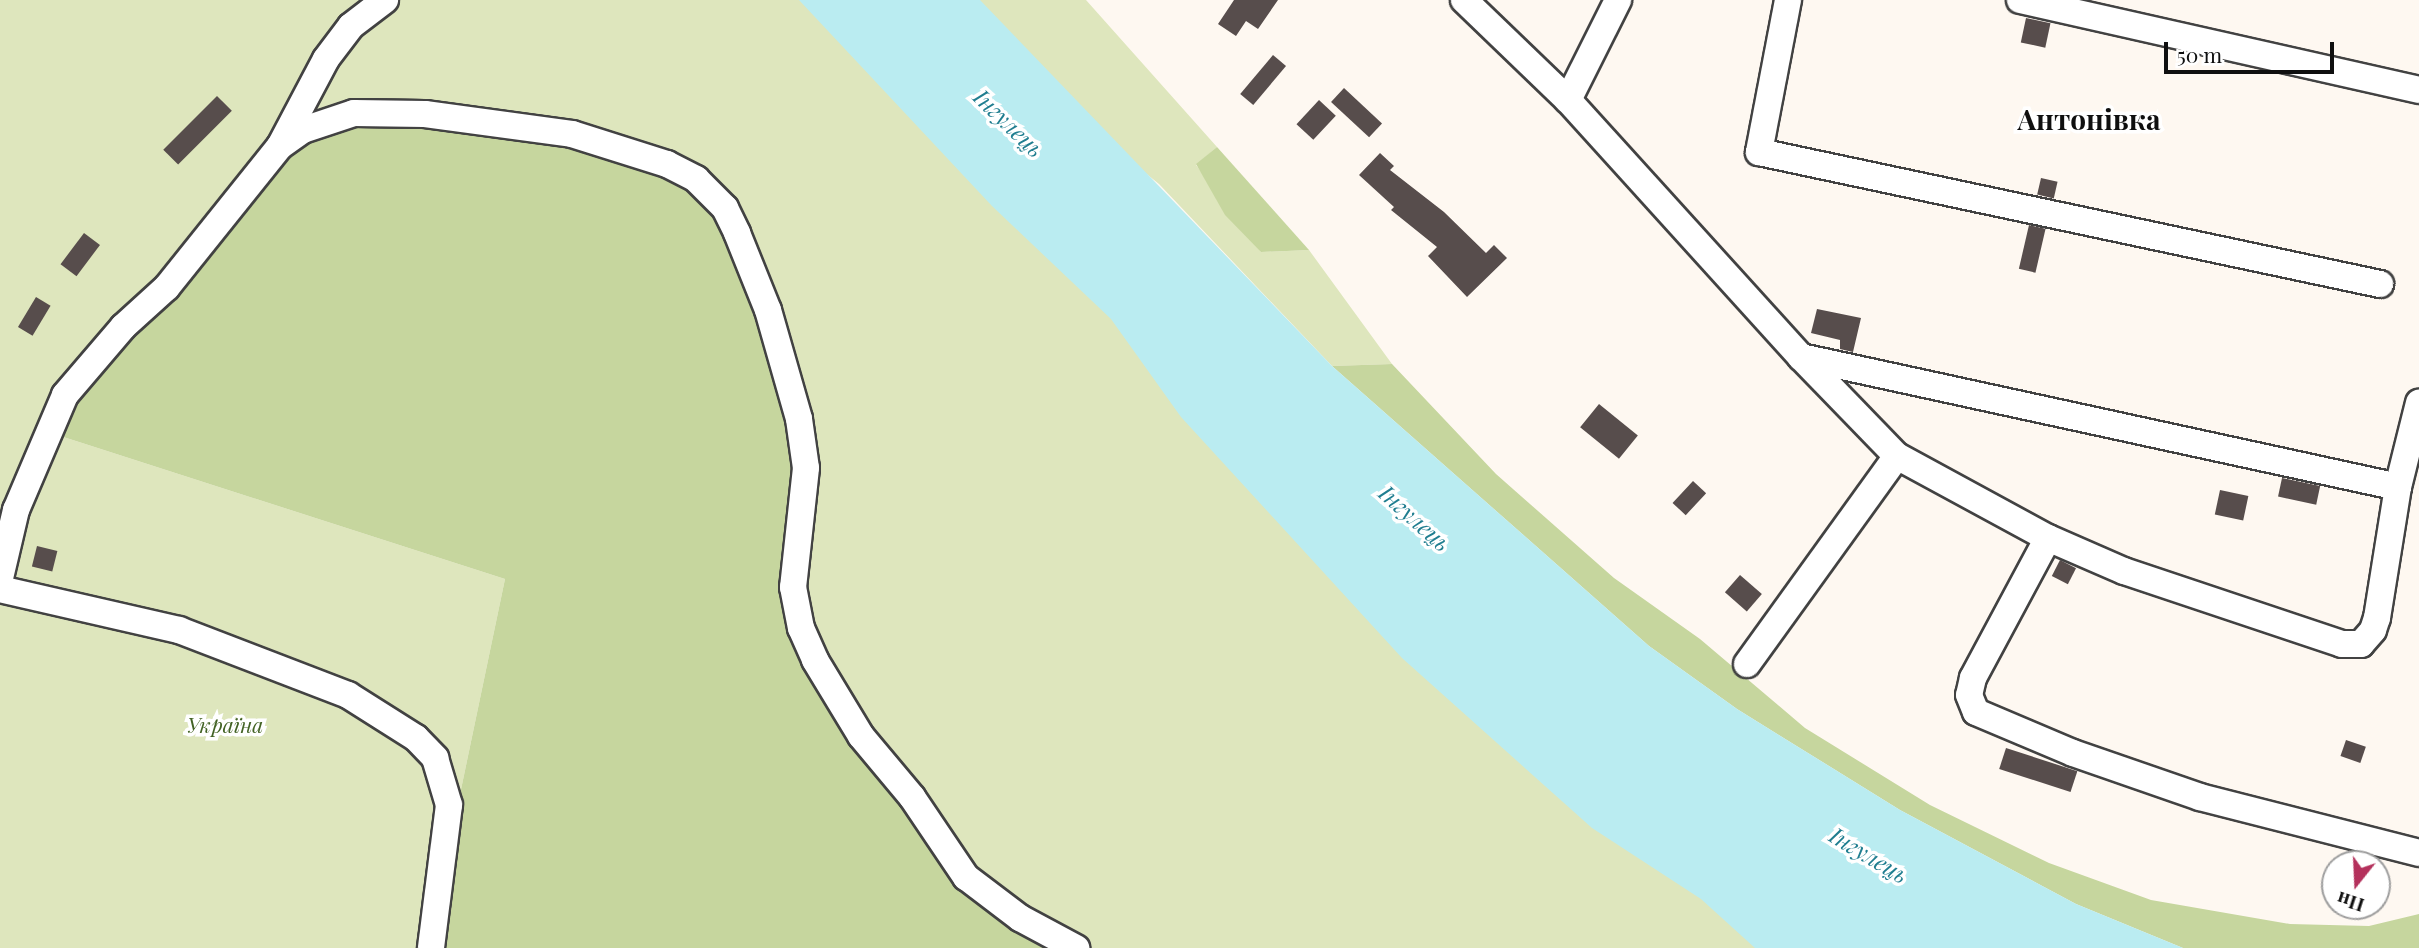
<!DOCTYPE html>
<html>
<head>
<meta charset="utf-8">
<style>
  body { margin:0 }
  #map { position:relative; width:2419px; height:948px; overflow:hidden; background:#fef8f1; font-family:"Playfair Display",serif }
  div>[style] { position:absolute }
  .green>* { inset:0; background:#dee6bd }
  .forest>* { inset:0; background:#c6d69e }
  .water>* { inset:0; background:#baecf1 }
  .building>* { inset:0; background:#574d4c; transform-origin:0 0 }
  .roads { filter:drop-shadow(2px 0 #424242) drop-shadow(-2px 0 #424242) drop-shadow(0 2px #424242) drop-shadow(0 -2px #424242) }
  .street>* { height:26px; margin:-13px; padding:0 13px; transform-origin:13px; border-radius:13px; background:#fff }
  span { translate:-50% -50%; white-space:nowrap; text-align:center; line-height:1.15; -webkit-text-stroke:7px #fff; paint-order:stroke }
  .park-label { font-size:21px; color:#426224; font-style:italic }
  .water-label { font-size:23px; color:#207e90; font-style:italic }
  .district-label { font-size:28px; color:#0f0f0f; font-weight:700 }
  .north { position:absolute; left:2321px; top:850px; width:70px; height:70px; box-sizing:border-box; background:#fff; border:2px solid #9f9f9f; border-radius:50%; rotate:198deg; font-size:19px; font-weight:700; line-height:28px; text-align:center; color:#0f0f0f }
  .north::after { content:''; display:block; margin:auto; width:24px; height:32px; background:#b4315c; clip-path:polygon(50% 0,100% 100%,50% 72%,0 100%) }
  .scale { position:absolute; left:2164px; top:42px; width:170px; height:32px; box-sizing:border-box; border:4px solid #0f0f0f; border-top:0; padding-left:9px; font-size:21px; line-height:24px; white-space:nowrap; color:#0f0f0f; -webkit-text-stroke:5px #fff; paint-order:stroke }
</style>
</head>
<body>
<div id="map">
  <div class="green">
    <div style="clip-path:polygon(0 0,843px 0,1957px 948px,1076px 948px,1020px 918px,786px 655px,48px 432px,505px 579px,459px 799px,438px 948px,0 948px)"></div>
    <div style="clip-path:polygon(931px 0,1086px 0,1217px 147px,1196px 165px,1261px 252px,1309px 250px,1392px 364px,1332px 366px,1159px 184px)"></div>
  </div>
  <div class="forest">
    <div style="clip-path:polygon(354px 113px,623px 148px,725px 208px,799px 419px,801px 628px,966px 877px,1076px 948px,438px 948px,459px 799px,505px 579px,48px 432px,280px 146px)"></div>
    <div style="clip-path:polygon(1217px 147px,1309px 250px,1261px 252px,1225px 215px,1196px 164px)"></div>
    <div style="clip-path:polygon(1392px 364px,1496px 474px,1614px 578px,1700px 639px,1805px 728px,1930px 805px,2049px 863px,2151px 900px,2290px 924px,2369px 926px,2419px 914px,2419px 948px,2183px 948px,2076px 904px,1900px 810px,1737px 709px,1649px 646px,1332px 366px)"></div>
  </div>
  <div class="water">
    <div style="clip-path:polygon(799px 0,980px 0,1332px 366px,1649px 646px,1737px 709px,1900px 810px,2076px 904px,2183px 948px,1755px 948px,1701px 899px,1592px 828px,1402px 658px,1181px 417px,1111px 319px,992px 206px)"></div>
  </div>
  <div class="building">
    <div style="clip-path:polygon(1234px 0,1278px 0,1258px 29px,1246px 21px,1236px 36px,1218px 24px)"></div>
    <div style="left:2026px;top:18px;width:25px;height:25px;rotate:12deg"></div>
    <div style="left:1273px;top:55px;width:17px;height:51px;rotate:40deg"></div>
    <div style="left:1344px;top:88px;width:52px;height:19px;rotate:43deg"></div>
    <div style="left:217px;top:96px;width:21px;height:76px;rotate:45deg"></div>
    <div style="left:1319px;top:100px;width:23px;height:33px;rotate:43deg"></div>
    <div style="clip-path:polygon(1380px 153px,1394px 166px,1390px 170px,1444px 212px,1486px 253px,1494px 245px,1507px 258px,1467px 297px,1428px 256px,1437px 247px,1391px 210px,1394px 207px,1359px 175px)"></div>
    <div style="left:2041px;top:178px;width:17px;height:17px;rotate:13deg"></div>
    <div style="left:2029px;top:225px;width:17px;height:45px;rotate:13deg"></div>
    <div style="left:84px;top:233px;width:20px;height:39px;rotate:37deg"></div>
    <div style="left:36px;top:297px;width:17px;height:35px;rotate:31deg"></div>
    <div style="clip-path:polygon(1817px 309px,1861px 318px,1853px 352px,1840px 349px,1840px 340px,1811px 333px)"></div>
    <div style="left:1599px;top:404px;width:50px;height:30px;rotate:39deg"></div>
    <div style="left:2282px;top:478px;width:39px;height:19px;rotate:12deg"></div>
    <div style="left:1693px;top:481px;width:18px;height:30px;rotate:43deg"></div>
    <div style="left:2220px;top:490px;width:29px;height:25px;rotate:12deg"></div>
    <div style="left:37px;top:546px;width:21px;height:21px;rotate:14deg"></div>
    <div style="left:2060px;top:560px;width:18px;height:18px;rotate:27deg"></div>
    <div style="left:1740px;top:575px;width:29px;height:23px;rotate:41deg"></div>
    <div style="left:2346px;top:740px;width:21px;height:17px;rotate:19deg"></div>
    <div style="left:2006px;top:748px;width:75px;height:22px;rotate:18deg"></div>
  </div>
  <div class="roads">
    <div class="street">
      <div style="left:1464px;top:0;width:144px;rotate:43.9deg"></div>
      <div style="left:1568px;top:100px;width:347px;rotate:47.8deg"></div>
      <div style="left:1801px;top:357px;width:138px;rotate:45.9deg"></div>
      <div style="left:1897px;top:456px;width:172px;rotate:28.5deg"></div>
      <div style="left:2048px;top:538px;width:83px;rotate:23.5deg"></div>
      <div style="left:2124px;top:571px;width:230px;rotate:18.5deg"></div>
      <div style="left:2342px;top:644px;width:19px"></div>
      <div style="left:2361px;top:644px;width:18px;rotate:-49deg"></div>
      <div style="left:2373px;top:630px;width:13px;rotate:-72deg"></div>
      <div style="left:2377px;top:618px;width:133px;rotate:-80.9deg"></div>
      <div style="left:2398px;top:487px;width:87px;rotate:-76deg"></div>
      <div style="left:1788px;top:0;width:155px;rotate:100.8deg"></div>
      <div style="left:1759px;top:152px;width:635px;rotate:12deg"></div>
      <div style="left:2020px;top:0;width:409px;rotate:12.7deg"></div>
      <div style="left:1568px;top:100px;width:112px;rotate:-63.4deg"></div>
      <div style="left:280px;top:146px;width:28px;rotate:-35deg"></div>
      <div style="left:303px;top:130px;width:54px;rotate:-18.4deg"></div>
      <div style="left:354px;top:113px;width:71px;rotate:0.8deg"></div>
      <div style="left:425px;top:114px;width:148px;rotate:7.7deg"></div>
      <div style="left:572px;top:134px;width:100px;rotate:17.5deg"></div>
      <div style="left:667px;top:164px;width:33px;rotate:27deg"></div>
      <div style="left:696px;top:179px;width:41px;rotate:45deg"></div>
      <div style="left:725px;top:208px;width:28px;rotate:64deg"></div>
      <div style="left:737px;top:233px;width:83px;rotate:68.1deg"></div>
      <div style="left:768px;top:310px;width:113px;rotate:74.1deg"></div>
      <div style="left:799px;top:419px;width:49px;rotate:81.9deg"></div>
      <div style="left:806px;top:468px;width:120px;rotate:96.2deg"></div>
      <div style="left:793px;top:587px;width:42px;rotate:79deg"></div>
      <div style="left:801px;top:628px;width:35px;rotate:66deg"></div>
      <div style="left:815px;top:660px;width:89px;rotate:58.8deg"></div>
      <div style="left:861px;top:736px;width:80px;rotate:50.1deg"></div>
      <div style="left:912px;top:797px;width:97px;rotate:56deg"></div>
      <div style="left:966px;top:877px;width:68px;rotate:37.2deg"></div>
      <div style="left:1020px;top:918px;width:64px;rotate:28.2deg"></div>
      <div style="left:1801px;top:357px;width:611px;rotate:12.28deg"></div>
      <div style="left:2048px;top:538px;width:159px;rotate:118.2deg"></div>
      <div style="left:1973px;top:678px;width:17px;rotate:103deg"></div>
      <div style="left:1969px;top:695px;width:18px;rotate:68deg"></div>
      <div style="left:1976px;top:712px;width:105px;rotate:22.9deg"></div>
      <div style="left:2073px;top:753px;width:134px;rotate:19.1deg"></div>
      <div style="left:2200px;top:797px;width:226px;rotate:14.3deg"></div>
      <div style="left:0;top:578px;width:70px;rotate:-76.8deg"></div>
      <div style="left:16px;top:510px;width:125px;rotate:-66.9deg"></div>
      <div style="left:65px;top:395px;width:89px;rotate:-49.5deg"></div>
      <div style="left:123px;top:327px;width:59px;rotate:-42.3deg"></div>
      <div style="left:167px;top:287px;width:181px;rotate:-51.3deg"></div>
      <div style="left:280px;top:146px;width:98px;rotate:-62.1deg"></div>
      <div style="left:326px;top:59px;width:41px;rotate:-52.9deg"></div>
      <div style="left:351px;top:26px;width:43px;rotate:-37.4deg"></div>
      <div style="left:0;top:589px;width:184px;rotate:12.9deg"></div>
      <div style="left:179px;top:630px;width:181px;rotate:21deg"></div>
      <div style="left:348px;top:695px;width:80px;rotate:32.3deg"></div>
      <div style="left:416px;top:738px;width:28px;rotate:46deg"></div>
      <div style="left:435px;top:758px;width:49px;rotate:73.4deg"></div>
      <div style="left:449px;top:805px;width:144px;rotate:97.2deg"></div>
      <div style="left:1747px;top:664px;width:256px;rotate:-54.2deg"></div>
    </div>
  </div>
  <div class="park-label">
    <span style="left:225px;top:724px">Україна</span>
  </div>
  <div class="water-label">
    <span style="left:1009px;top:123px;rotate:44deg">Інгулець</span>
    <span style="left:1415px;top:518px;rotate:42deg">Інгулець</span>
    <span style="left:1869px;top:855px;rotate:31deg">Інгулець</span>
  </div>
  <div class="district-label">
    <span style="left:2089px;top:119px">Антонівка</span>
  </div>
  <div class="north">Пн</div>
  <div class="scale">50 m</div>
</div>
</body>
</html>
